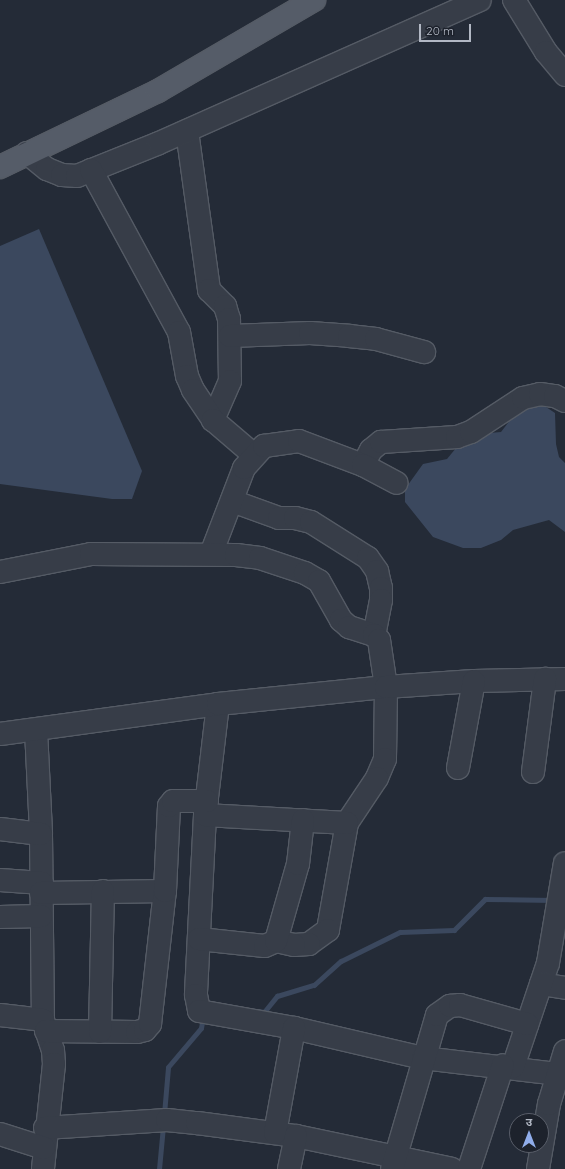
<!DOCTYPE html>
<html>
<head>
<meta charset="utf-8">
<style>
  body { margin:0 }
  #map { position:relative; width:565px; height:1169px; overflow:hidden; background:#242b37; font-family:Quicksand,"Noto Sans Devanagari",sans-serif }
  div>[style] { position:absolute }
  .water>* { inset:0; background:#3b485e }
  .stream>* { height:5px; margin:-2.5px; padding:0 2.5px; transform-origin:2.5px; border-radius:2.5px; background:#3b485e }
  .roads { filter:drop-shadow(1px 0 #555b65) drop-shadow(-1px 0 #555b65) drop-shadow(0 1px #555b65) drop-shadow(0 -1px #555b65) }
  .minor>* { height:22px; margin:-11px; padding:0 11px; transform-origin:11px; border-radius:11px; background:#373d48 }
  .major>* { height:22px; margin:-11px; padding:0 11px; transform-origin:11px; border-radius:11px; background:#555c68 }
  span { translate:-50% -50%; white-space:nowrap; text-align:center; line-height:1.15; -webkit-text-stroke:3.5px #1d222c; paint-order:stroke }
  .north { position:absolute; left:509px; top:1113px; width:40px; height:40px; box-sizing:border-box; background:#1d222c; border:1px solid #595e69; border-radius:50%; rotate:0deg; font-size:11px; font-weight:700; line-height:16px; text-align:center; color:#b2b8c4 }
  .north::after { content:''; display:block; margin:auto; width:14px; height:18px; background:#90adeb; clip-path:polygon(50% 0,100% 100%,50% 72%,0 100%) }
  .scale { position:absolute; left:419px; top:24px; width:52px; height:18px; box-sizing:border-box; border:2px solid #b2b8c4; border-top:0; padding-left:5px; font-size:12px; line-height:14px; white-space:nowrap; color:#b2b8c4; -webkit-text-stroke:3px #1d222c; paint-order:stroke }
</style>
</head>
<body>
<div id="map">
  <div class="water">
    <div style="clip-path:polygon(39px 229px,142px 471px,132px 499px,112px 499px,0 484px,0 246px)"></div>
    <div style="clip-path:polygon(523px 403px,543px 405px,555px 413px,556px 444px,559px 457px,565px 463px,565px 532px,549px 520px,513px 530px,501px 540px,481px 548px,463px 548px,433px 537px,405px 502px,405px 489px,423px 464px,447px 459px,461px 442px,477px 434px,501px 432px)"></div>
  </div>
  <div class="stream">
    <div style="left:258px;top:1011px;width:6px;rotate:9deg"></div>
    <div style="left:264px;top:1012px;width:21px;rotate:-51deg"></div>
    <div style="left:277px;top:996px;width:39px;rotate:-17deg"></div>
    <div style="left:314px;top:985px;width:36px;rotate:-42deg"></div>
    <div style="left:341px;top:961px;width:66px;rotate:-26.2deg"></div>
    <div style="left:400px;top:932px;width:54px;rotate:-2.1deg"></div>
    <div style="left:454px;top:930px;width:44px;rotate:-45deg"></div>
    <div style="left:485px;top:899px;width:68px;rotate:0.8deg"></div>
    <div style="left:164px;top:1114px;width:47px;rotate:-85.1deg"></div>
    <div style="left:168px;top:1067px;width:51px;rotate:-49.8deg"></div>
    <div style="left:201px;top:1028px;width:11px;rotate:-80deg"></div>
    <div style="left:159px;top:1169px;width:43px;rotate:-84.7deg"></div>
  </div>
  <div class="roads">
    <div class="minor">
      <div style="left:514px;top:0;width:61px;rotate:58.4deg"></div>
      <div style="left:546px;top:52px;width:30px;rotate:50deg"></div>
      <div style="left:187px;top:131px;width:161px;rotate:82.1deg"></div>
      <div style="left:209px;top:290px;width:23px;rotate:45deg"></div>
      <div style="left:225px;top:306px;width:14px;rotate:73deg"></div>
      <div style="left:229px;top:319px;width:62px;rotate:89.1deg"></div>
      <div style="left:230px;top:381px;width:43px;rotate:113.6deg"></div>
      <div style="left:27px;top:153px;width:26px;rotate:39deg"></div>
      <div style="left:47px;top:169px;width:16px;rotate:22deg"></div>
      <div style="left:62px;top:175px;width:15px;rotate:4deg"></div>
      <div style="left:77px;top:176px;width:88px;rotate:-21.9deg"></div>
      <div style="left:159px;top:143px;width:351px;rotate:-24deg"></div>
      <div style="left:91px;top:170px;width:184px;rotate:61.5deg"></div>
      <div style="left:179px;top:332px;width:45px;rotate:79.7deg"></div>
      <div style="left:187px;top:376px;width:15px;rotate:67deg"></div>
      <div style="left:193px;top:390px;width:36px;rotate:56deg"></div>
      <div style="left:213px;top:420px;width:54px;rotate:40.5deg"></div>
      <div style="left:230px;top:336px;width:80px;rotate:-2.1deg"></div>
      <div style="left:310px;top:333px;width:39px;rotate:4deg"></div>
      <div style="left:349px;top:336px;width:27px;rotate:6deg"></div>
      <div style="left:376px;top:339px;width:50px;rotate:15.2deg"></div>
      <div style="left:363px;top:465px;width:17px;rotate:-62deg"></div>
      <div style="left:371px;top:450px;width:13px;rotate:-39deg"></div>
      <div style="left:381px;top:442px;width:76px;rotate:-3.8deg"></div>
      <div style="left:457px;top:437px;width:15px;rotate:-20deg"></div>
      <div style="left:471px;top:432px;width:62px;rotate:-33.2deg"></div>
      <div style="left:523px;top:398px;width:17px;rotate:-13deg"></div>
      <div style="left:540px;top:394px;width:15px;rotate:8deg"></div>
      <div style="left:555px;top:396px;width:11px;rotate:27deg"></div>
      <div style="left:232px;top:501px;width:50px;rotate:19.9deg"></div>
      <div style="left:279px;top:518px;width:16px"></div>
      <div style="left:295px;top:518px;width:16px;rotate:14deg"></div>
      <div style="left:311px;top:522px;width:67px;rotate:32.3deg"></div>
      <div style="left:368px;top:558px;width:16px;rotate:55deg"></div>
      <div style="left:377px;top:571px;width:17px;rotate:77deg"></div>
      <div style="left:381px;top:588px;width:12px;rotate:90deg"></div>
      <div style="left:381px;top:600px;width:36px;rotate:101deg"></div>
      <div style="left:211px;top:554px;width:92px;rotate:-69deg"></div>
      <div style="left:244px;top:468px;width:30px;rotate:-48deg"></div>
      <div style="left:264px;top:446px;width:35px;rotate:-8deg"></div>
      <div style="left:299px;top:441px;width:68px;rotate:20.6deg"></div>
      <div style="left:363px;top:465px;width:38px;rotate:28deg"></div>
      <div style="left:0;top:572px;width:93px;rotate:-11.2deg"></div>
      <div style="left:91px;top:554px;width:145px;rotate:0.4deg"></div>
      <div style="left:236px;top:555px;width:24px;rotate:7deg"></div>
      <div style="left:260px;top:558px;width:47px;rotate:18.4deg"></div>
      <div style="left:305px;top:573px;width:16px;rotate:30deg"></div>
      <div style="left:319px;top:581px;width:45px;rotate:60.6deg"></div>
      <div style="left:341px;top:620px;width:11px;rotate:41deg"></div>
      <div style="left:349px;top:627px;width:26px;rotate:18deg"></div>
      <div style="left:374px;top:635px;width:7px;rotate:45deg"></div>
      <div style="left:379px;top:640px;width:48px;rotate:81.5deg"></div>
      <div style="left:386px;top:687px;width:72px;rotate:90.8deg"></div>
      <div style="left:385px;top:759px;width:21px;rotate:113deg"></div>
      <div style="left:377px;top:778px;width:54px;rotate:123.7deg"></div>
      <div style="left:347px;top:823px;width:109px;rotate:100.1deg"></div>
      <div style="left:328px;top:930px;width:24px;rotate:144deg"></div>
      <div style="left:309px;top:944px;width:15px;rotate:176deg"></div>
      <div style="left:294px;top:945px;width:18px;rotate:-167deg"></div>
      <div style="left:218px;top:704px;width:112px;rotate:96.7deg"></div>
      <div style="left:205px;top:815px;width:180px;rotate:92.9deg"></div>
      <div style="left:196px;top:995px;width:16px;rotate:79deg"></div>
      <div style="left:199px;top:1011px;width:97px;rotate:10.1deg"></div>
      <div style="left:294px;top:1028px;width:132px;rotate:13.1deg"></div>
      <div style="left:423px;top:1058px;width:143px;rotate:6.8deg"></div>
      <div style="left:36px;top:730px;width:104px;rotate:87.2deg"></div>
      <div style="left:41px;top:834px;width:186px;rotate:89.4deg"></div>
      <div style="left:43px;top:1020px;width:32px;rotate:72deg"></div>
      <div style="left:53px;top:1050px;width:14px;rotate:86deg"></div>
      <div style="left:54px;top:1064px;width:106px;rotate:96deg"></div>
      <div style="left:0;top:734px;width:220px;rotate:-7.8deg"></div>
      <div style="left:218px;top:704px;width:169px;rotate:-5.8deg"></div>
      <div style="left:386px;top:687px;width:88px;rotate:-3.9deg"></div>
      <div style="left:474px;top:681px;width:91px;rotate:-1.3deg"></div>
      <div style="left:458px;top:768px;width:88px;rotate:-79.6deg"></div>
      <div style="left:533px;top:772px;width:94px;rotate:-82.6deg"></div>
      <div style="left:205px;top:815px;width:142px;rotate:3.2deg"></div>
      <div style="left:0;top:829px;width:41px;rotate:7deg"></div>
      <div style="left:0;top:880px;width:42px;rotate:4.1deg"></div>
      <div style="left:41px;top:893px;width:124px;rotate:-0.9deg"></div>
      <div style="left:0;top:917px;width:41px;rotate:-1.4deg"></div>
      <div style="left:199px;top:939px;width:66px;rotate:6.1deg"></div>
      <div style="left:265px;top:946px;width:12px;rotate:-24deg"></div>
      <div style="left:276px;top:941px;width:80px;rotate:-74.1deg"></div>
      <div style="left:298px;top:864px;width:44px;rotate:-83.5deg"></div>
      <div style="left:541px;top:984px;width:24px;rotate:9deg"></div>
      <div style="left:0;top:1015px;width:43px;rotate:6.6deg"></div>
      <div style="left:46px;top:1031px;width:91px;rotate:0.6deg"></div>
      <div style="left:137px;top:1032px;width:8px;rotate:-14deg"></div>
      <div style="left:145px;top:1030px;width:8px;rotate:-50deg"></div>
      <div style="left:150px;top:1024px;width:134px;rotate:-83.6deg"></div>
      <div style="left:165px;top:891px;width:85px;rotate:-87.3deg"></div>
      <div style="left:169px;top:806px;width:6px;rotate:-51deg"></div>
      <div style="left:173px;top:801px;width:34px"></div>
      <div style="left:100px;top:1032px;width:141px;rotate:-88.8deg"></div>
      <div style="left:513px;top:1067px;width:110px;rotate:-71.4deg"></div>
      <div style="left:548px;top:963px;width:101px;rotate:-80.4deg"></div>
      <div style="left:45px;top:1128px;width:122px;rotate:-3.8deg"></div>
      <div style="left:167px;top:1120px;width:30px;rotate:6deg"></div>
      <div style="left:197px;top:1123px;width:100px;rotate:7.5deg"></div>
      <div style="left:296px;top:1136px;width:159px;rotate:11.9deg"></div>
      <div style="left:275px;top:1133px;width:107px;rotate:-79.7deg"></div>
      <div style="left:0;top:1134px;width:46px;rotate:17.7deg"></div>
      <div style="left:289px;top:1169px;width:34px;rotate:-78deg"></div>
      <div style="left:392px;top:1169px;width:160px;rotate:-73.7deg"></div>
      <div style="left:437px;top:1015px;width:16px;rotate:-35deg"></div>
      <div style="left:450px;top:1006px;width:10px;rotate:-6deg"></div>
      <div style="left:460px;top:1005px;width:70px;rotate:15.8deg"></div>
      <div style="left:469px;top:1169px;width:109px;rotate:-71.9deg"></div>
      <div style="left:538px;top:1169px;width:66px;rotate:-80.4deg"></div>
      <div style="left:549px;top:1104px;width:55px;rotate:-73.2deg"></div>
    </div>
    <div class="major">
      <div style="left:0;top:167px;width:175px;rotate:-25.7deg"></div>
      <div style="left:158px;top:91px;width:181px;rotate:-30.3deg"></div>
    </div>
  </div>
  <div class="north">उ</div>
  <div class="scale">20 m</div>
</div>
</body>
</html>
